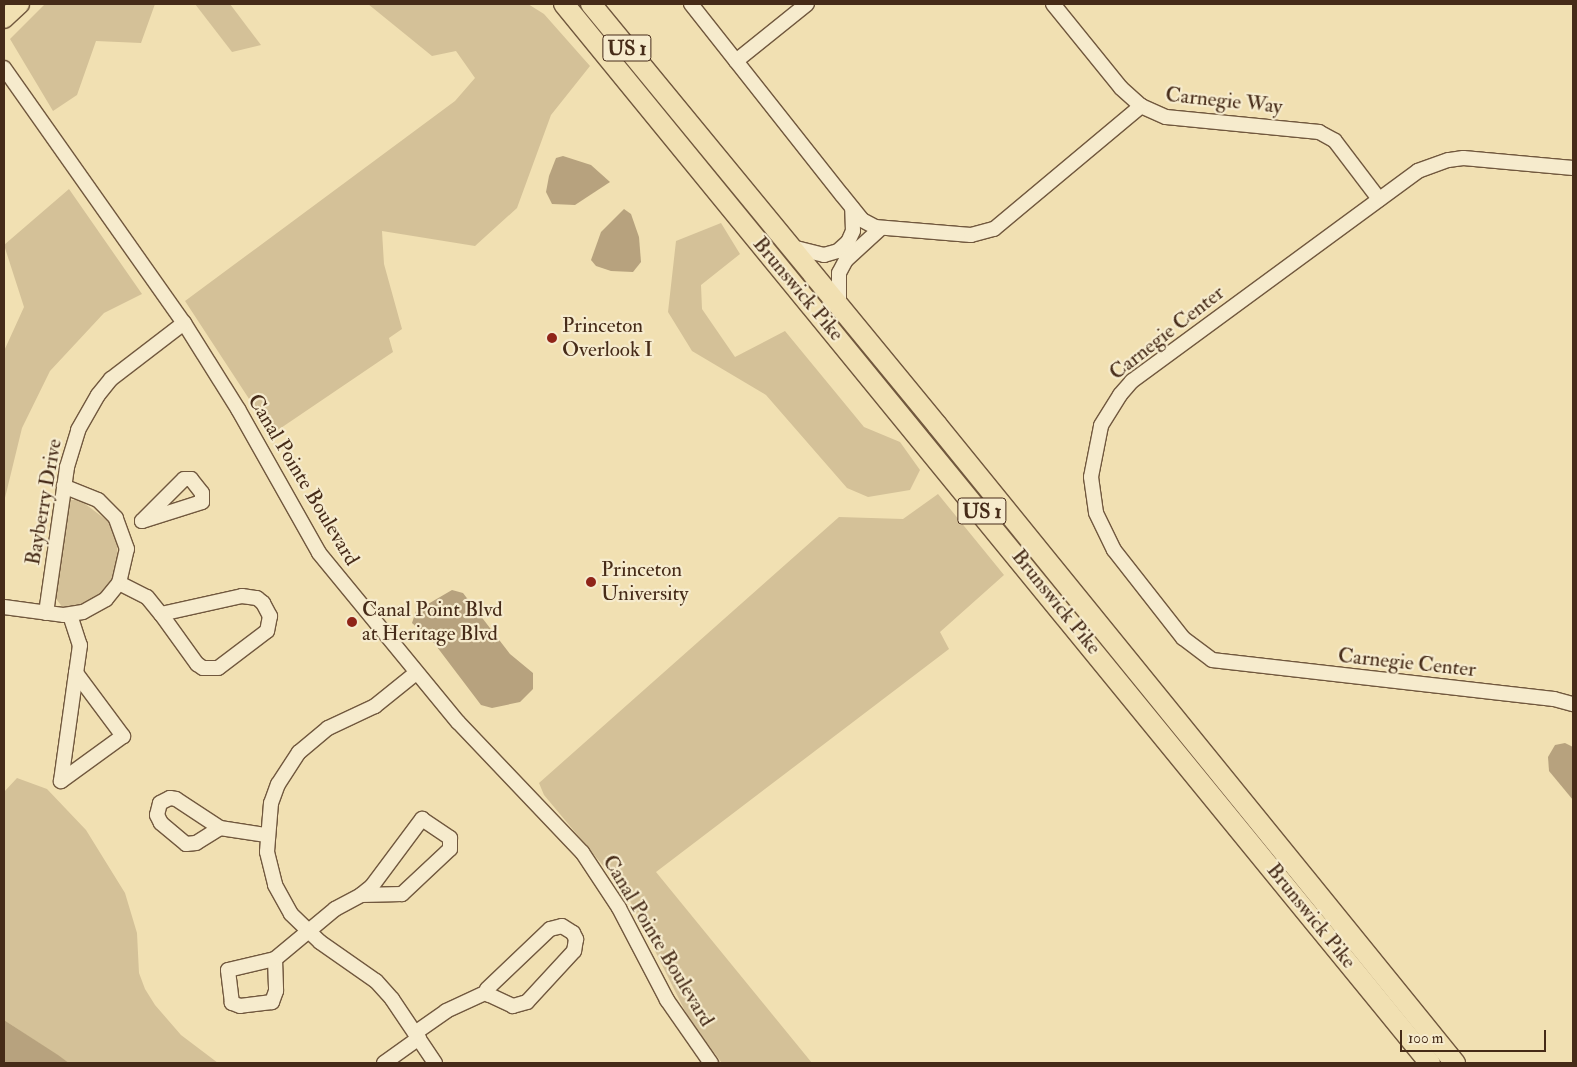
<!DOCTYPE html>
<html>
<head>
<meta charset="utf-8">
<style>
  body { margin:0 }
  #map { position:relative; width:1577px; height:1067px; overflow:hidden; background:#f1e0b2; font-family:"IM FELL Double Pica",serif }
  div>[style] { position:absolute }
  .green>* { inset:0; background:#d4c198 }
  .water>* { inset:0; background:#b7a27e }
  .roads { filter:drop-shadow(1px 0 #71583e) drop-shadow(-1px 0 #71583e) drop-shadow(0 1px #71583e) drop-shadow(0 -1px #71583e) }
  .minor>* { height:14px; margin:-7px; padding:0 7px; transform-origin:7px; border-radius:7px; background:#f6ebcd }
  .major>* { height:18px; margin:-9px; padding:0 9px; transform-origin:9px; border-radius:9px; background:#f1e0b2 }
  .highway>* { height:20px; margin:-10px; padding:0 10px; transform-origin:10px; border-radius:10px; background:#f1e0b2 }
  .dots>* { width:14px; height:14px; translate:-50% -50%; box-sizing:border-box; border:2px solid #f6ebcd; border-radius:50% }
  span { translate:-50% -50%; white-space:nowrap; text-align:center; line-height:1.15; -webkit-text-stroke:4.5px #f6ebcd; paint-order:stroke }
  .shield-label span { padding:1px 4px; background:#f6ebcd; border:1px solid; border-radius:4px; -webkit-text-stroke-width:0 }
  .shield-label { font-size:20px; color:#462b18; font-weight:700 }
  .street-label { font-size:21px; color:#462b18 }
  .poi-label { font-size:21px; color:#462b18 }
  .left { translate:0 -50%; text-align:left }
  .frame { position:absolute; inset:0; border:5px solid #462b18; pointer-events:none }
  .scale { position:absolute; left:1400px; top:1030px; width:146px; height:22px; box-sizing:border-box; border:2px solid #462b18; border-top:0; padding-left:6px; font-size:15px; line-height:18px; white-space:nowrap; color:#462b18; -webkit-text-stroke:4px #f6ebcd; paint-order:stroke }
</style>
</head>
<body>
<div id="map">
  <div class="green">
    <div style="clip-path:polygon(45px 4px,155px 4px,141px 43px,96px 41px,77px 95px,53px 111px,10px 39px)"></div>
    <div style="clip-path:polygon(195px 4px,230px 4px,261px 45px,232px 52px)"></div>
    <div style="clip-path:polygon(368px 4px,528px 4px,544px 14px,590px 66px,551px 115px,517px 208px,475px 246px,382px 231px,384px 264px,402px 329px,389px 338px,393px 352px,272px 434px,185px 301px,455px 101px,475px 78px,456px 51px,432px 56px)"></div>
    <div style="clip-path:polygon(69px 189px,142px 294px,104px 313px,50px 371px,22px 428px,4px 502px,4px 351px,24px 307px,4px 245px)"></div>
    <div style="clip-path:polygon(721px 223px,740px 254px,701px 285px,702px 309px,735px 357px,785px 331px,864px 427px,900px 442px,920px 470px,910px 490px,868px 497px,847px 488px,766px 395px,692px 351px,668px 312px,676px 241px)"></div>
    <div style="clip-path:polygon(938px 494px,1004px 575px,940px 632px,949px 649px,656px 872px,812px 1063px,722px 1063px,690px 1021px,626px 893px,544px 795px,539px 783px,839px 517px,903px 519px)"></div>
    <div style="clip-path:polygon(69px 500px,80px 500px,109px 522px,117px 545px,118px 561px,112px 579px,101px 599px,77px 608px,63px 608px,54px 596px)"></div>
    <div style="clip-path:polygon(17px 778px,47px 789px,86px 830px,125px 893px,137px 933px,139px 973px,145px 989px,155px 1005px,181px 1035px,218px 1063px,69px 1063px,4px 1020px,4px 792px)"></div>
  </div>
  <div class="water">
    <div style="clip-path:polygon(563px 156px,591px 165px,610px 182px,575px 205px,552px 204px,546px 192px,549px 176px,556px 158px)"></div>
    <div style="clip-path:polygon(624px 209px,631px 214px,639px 237px,641px 262px,633px 272px,611px 271px,596px 266px,591px 260px,601px 232px)"></div>
    <div style="clip-path:polygon(452px 590px,463px 593px,510px 654px,533px 673px,533px 689px,520px 702px,492px 708px,481px 705px,434px 643px,412px 623px,416px 611px)"></div>
    <div style="clip-path:polygon(1565px 743px,1573px 747px,1573px 800px,1549px 771px,1548px 757px,1555px 745px)"></div>
    <div style="clip-path:polygon(4px 1020px,58px 1055px,69px 1063px,4px 1063px)"></div>
  </div>
  <div class="roads">
    <div class="minor">
      <div style="left:691px;top:4px;width:243px;rotate:51.7deg"></div>
      <div style="left:842px;top:195px;width:32px;rotate:51deg"></div>
      <div style="left:862px;top:220px;width:15px;rotate:28deg"></div>
      <div style="left:875px;top:227px;width:96px;rotate:4.8deg"></div>
      <div style="left:971px;top:235px;width:24px;rotate:-15deg"></div>
      <div style="left:994px;top:229px;width:192px;rotate:-39.9deg"></div>
      <div style="left:1053px;top:4px;width:108px;rotate:51deg"></div>
      <div style="left:1121px;top:88px;width:27px;rotate:42deg"></div>
      <div style="left:1141px;top:106px;width:27px;rotate:24deg"></div>
      <div style="left:1166px;top:117px;width:154px;rotate:5.6deg"></div>
      <div style="left:1319px;top:132px;width:18px;rotate:29deg"></div>
      <div style="left:1335px;top:141px;width:73px;rotate:52.8deg"></div>
      <div style="left:736px;top:61px;width:91px;rotate:-38.8deg"></div>
      <div style="left:4px;top:68px;width:312px;rotate:54.8deg"></div>
      <div style="left:184px;top:323px;width:102px;rotate:57.9deg"></div>
      <div style="left:238px;top:409px;width:165px;rotate:60.6deg"></div>
      <div style="left:319px;top:553px;width:219px;rotate:50.6deg"></div>
      <div style="left:458px;top:722px;width:180px;rotate:46.4deg"></div>
      <div style="left:582px;top:852px;width:67px;rotate:56.5deg"></div>
      <div style="left:619px;top:908px;width:104px;rotate:62.4deg"></div>
      <div style="left:667px;top:1000px;width:77px;rotate:55.1deg"></div>
      <div style="left:1573px;top:168px;width:110px;rotate:-174.8deg"></div>
      <div style="left:1463px;top:158px;width:15px;rotate:172deg"></div>
      <div style="left:1448px;top:160px;width:32px;rotate:160deg"></div>
      <div style="left:1418px;top:171px;width:355px;rotate:143.7deg"></div>
      <div style="left:1132px;top:381px;width:18px;rotate:131deg"></div>
      <div style="left:1120px;top:395px;width:36px;rotate:122deg"></div>
      <div style="left:1101px;top:426px;width:52px;rotate:101.1deg"></div>
      <div style="left:1091px;top:477px;width:36px;rotate:82deg"></div>
      <div style="left:1096px;top:513px;width:41px;rotate:64.1deg"></div>
      <div style="left:1114px;top:550px;width:112px;rotate:51.9deg"></div>
      <div style="left:1183px;top:638px;width:36px;rotate:37deg"></div>
      <div style="left:1212px;top:660px;width:344px;rotate:6.5deg"></div>
      <div style="left:1554px;top:699px;width:20px;rotate:15deg"></div>
      <div style="left:792px;top:247px;width:33px;rotate:14deg"></div>
      <div style="left:824px;top:255px;width:15px;rotate:-16deg"></div>
      <div style="left:838px;top:251px;width:13px;rotate:-42deg"></div>
      <div style="left:848px;top:242px;width:12px;rotate:-66deg"></div>
      <div style="left:853px;top:231px;width:23px;rotate:-92deg"></div>
      <div style="left:839px;top:306px;width:33px;rotate:-90deg"></div>
      <div style="left:839px;top:273px;width:15px;rotate:-62deg"></div>
      <div style="left:846px;top:260px;width:47px;rotate:-42.4deg"></div>
      <div style="left:184px;top:479px;width:7px"></div>
      <div style="left:191px;top:479px;width:18px;rotate:52deg"></div>
      <div style="left:202px;top:493px;width:9px;rotate:90deg"></div>
      <div style="left:202px;top:502px;width:63px;rotate:162.4deg"></div>
      <div style="left:142px;top:521px;width:59px;rotate:-45deg"></div>
      <div style="left:119px;top:583px;width:31px;rotate:27deg"></div>
      <div style="left:147px;top:597px;width:22px;rotate:51deg"></div>
      <div style="left:242px;top:596px;width:15px;rotate:8deg"></div>
      <div style="left:257px;top:598px;width:8px;rotate:40deg"></div>
      <div style="left:263px;top:603px;width:15px;rotate:62deg"></div>
      <div style="left:270px;top:616px;width:15px;rotate:101deg"></div>
      <div style="left:267px;top:631px;width:61px;rotate:142.9deg"></div>
      <div style="left:218px;top:668px;width:15px;rotate:180deg"></div>
      <div style="left:203px;top:668px;width:7px;rotate:-146deg"></div>
      <div style="left:197px;top:664px;width:62px;rotate:-125.8deg"></div>
      <div style="left:161px;top:614px;width:83px;rotate:-12.5deg"></div>
      <div style="left:4px;top:607px;width:61px;rotate:7.6deg"></div>
      <div style="left:64px;top:615px;width:19px;rotate:-9deg"></div>
      <div style="left:83px;top:612px;width:26px;rotate:-29deg"></div>
      <div style="left:106px;top:599px;width:21px;rotate:-51deg"></div>
      <div style="left:119px;top:583px;width:35px;rotate:-77deg"></div>
      <div style="left:127px;top:549px;width:33px;rotate:-110deg"></div>
      <div style="left:116px;top:518px;width:25px;rotate:-135deg"></div>
      <div style="left:98px;top:500px;width:37px;rotate:-158deg"></div>
      <div style="left:46px;top:613px;width:148px;rotate:-81.8deg"></div>
      <div style="left:67px;top:467px;width:39px;rotate:-73deg"></div>
      <div style="left:78px;top:430px;width:40px;rotate:-60.3deg"></div>
      <div style="left:98px;top:395px;width:21px;rotate:-51deg"></div>
      <div style="left:111px;top:379px;width:92px;rotate:-37.5deg"></div>
      <div style="left:70px;top:615px;width:32px;rotate:72deg"></div>
      <div style="left:80px;top:645px;width:28px;rotate:98deg"></div>
      <div style="left:76px;top:673px;width:79px;rotate:53.3deg"></div>
      <div style="left:123px;top:736px;width:77px;rotate:144deg"></div>
      <div style="left:61px;top:781px;width:109px;rotate:-82.1deg"></div>
      <div style="left:416px;top:673px;width:53px;rotate:141.2deg"></div>
      <div style="left:375px;top:706px;width:52px;rotate:154.9deg"></div>
      <div style="left:328px;top:728px;width:38px;rotate:140deg"></div>
      <div style="left:299px;top:752px;width:38px;rotate:123deg"></div>
      <div style="left:278px;top:784px;width:20px;rotate:110deg"></div>
      <div style="left:271px;top:803px;width:49px;rotate:94.7deg"></div>
      <div style="left:267px;top:852px;width:34px;rotate:76deg"></div>
      <div style="left:275px;top:885px;width:33px;rotate:61deg"></div>
      <div style="left:291px;top:914px;width:40px;rotate:44deg"></div>
      <div style="left:320px;top:942px;width:68px;rotate:34.9deg"></div>
      <div style="left:376px;top:981px;width:24px;rotate:48deg"></div>
      <div style="left:392px;top:999px;width:77px;rotate:56.1deg"></div>
      <div style="left:170px;top:798px;width:6px;rotate:9deg"></div>
      <div style="left:176px;top:799px;width:53px;rotate:33.4deg"></div>
      <div style="left:220px;top:828px;width:28px;rotate:148deg"></div>
      <div style="left:196px;top:843px;width:10px;rotate:174deg"></div>
      <div style="left:186px;top:844px;width:33px;rotate:-140deg"></div>
      <div style="left:161px;top:823px;width:9px;rotate:-117deg"></div>
      <div style="left:157px;top:815px;width:12px;rotate:-76deg"></div>
      <div style="left:160px;top:803px;width:11px;rotate:-27deg"></div>
      <div style="left:422px;top:819px;width:34px;rotate:34deg"></div>
      <div style="left:450px;top:838px;width:11px;rotate:90deg"></div>
      <div style="left:450px;top:849px;width:66px;rotate:136.8deg"></div>
      <div style="left:402px;top:894px;width:41px;rotate:178.6deg"></div>
      <div style="left:361px;top:895px;width:14px;rotate:-39deg"></div>
      <div style="left:372px;top:886px;width:84px;rotate:-53.3deg"></div>
      <div style="left:220px;top:828px;width:47px;rotate:8.7deg"></div>
      <div style="left:562px;top:926px;width:13px;rotate:32deg"></div>
      <div style="left:573px;top:933px;width:7px;rotate:63deg"></div>
      <div style="left:576px;top:939px;width:12px;rotate:99deg"></div>
      <div style="left:574px;top:951px;width:69px;rotate:132.7deg"></div>
      <div style="left:527px;top:1002px;width:15px;rotate:164deg"></div>
      <div style="left:513px;top:1006px;width:26px;rotate:-155deg"></div>
      <div style="left:489px;top:995px;width:6px;rotate:-108deg"></div>
      <div style="left:487px;top:989px;width:87px;rotate:-43.6deg"></div>
      <div style="left:550px;top:929px;width:12px;rotate:-14deg"></div>
      <div style="left:275px;top:959px;width:32px;rotate:88deg"></div>
      <div style="left:276px;top:991px;width:12px;rotate:110deg"></div>
      <div style="left:272px;top:1002px;width:32px;rotate:173deg"></div>
      <div style="left:240px;top:1006px;width:9px;rotate:-159deg"></div>
      <div style="left:232px;top:1003px;width:33px;rotate:-97deg"></div>
      <div style="left:228px;top:970px;width:48px;rotate:-13.2deg"></div>
      <div style="left:275px;top:959px;width:78px;rotate:-39.8deg"></div>
      <div style="left:335px;top:909px;width:30px;rotate:-28deg"></div>
      <div style="left:415px;top:1033px;width:38px;rotate:-35deg"></div>
      <div style="left:446px;top:1011px;width:45px;rotate:-24.9deg"></div>
      <div style="left:384px;top:1063px;width:43px;rotate:-35.5deg"></div>
    </div>
    <div class="major">
      <div style="left:4px;top:19px;width:22px;rotate:-43deg"></div>
    </div>
    <div class="highway">
      <div style="left:564px;top:4px;width:1368px;rotate:50.73deg"></div>
      <div style="left:591px;top:4px;width:545px;rotate:50.58deg"></div>
      <div style="left:937px;top:425px;width:822px;rotate:50.93deg"></div>
    </div>
  </div>
  <div class="dots">
    <div style="left:552px;top:338px;background:#8f2418"></div>
    <div style="left:591px;top:582px;background:#8f2418"></div>
    <div style="left:352px;top:622px;background:#8f2418"></div>
  </div>
  <div class="shield-label">
    <span style="left:627px;top:48px">US 1</span>
    <span style="left:982px;top:511px">US 1</span>
  </div>
  <div class="street-label">
    <span style="left:1224px;top:101px;rotate:6deg">Carnegie Way</span>
    <span style="left:798px;top:289px;rotate:50deg">Brunswick Pike</span>
    <span style="left:1167px;top:333px;rotate:-38deg">Carnegie Center</span>
    <span style="left:303px;top:480px;rotate:59deg">Canal Pointe Boulevard</span>
    <span style="left:44px;top:502px;rotate:-80deg">Bayberry Drive</span>
    <span style="left:1056px;top:602px;rotate:51deg">Brunswick Pike</span>
    <span style="left:1407px;top:663px;rotate:6deg">Carnegie Center</span>
    <span style="left:1311px;top:916px;rotate:51deg">Brunswick Pike</span>
    <span style="left:658px;top:941px;rotate:59deg">Canal Pointe Boulevard</span>
  </div>
  <div class="poi-label">
    <span class="left" style="left:562px;top:338px">Princeton<br>Overlook I</span>
    <span class="left" style="left:601px;top:582px">Princeton<br>University</span>
    <span class="left" style="left:362px;top:622px">Canal Point Blvd<br>at Heritage Blvd</span>
  </div>
  <div class="frame"></div>
  <div class="scale">100 m</div>
</div>
</body>
</html>
